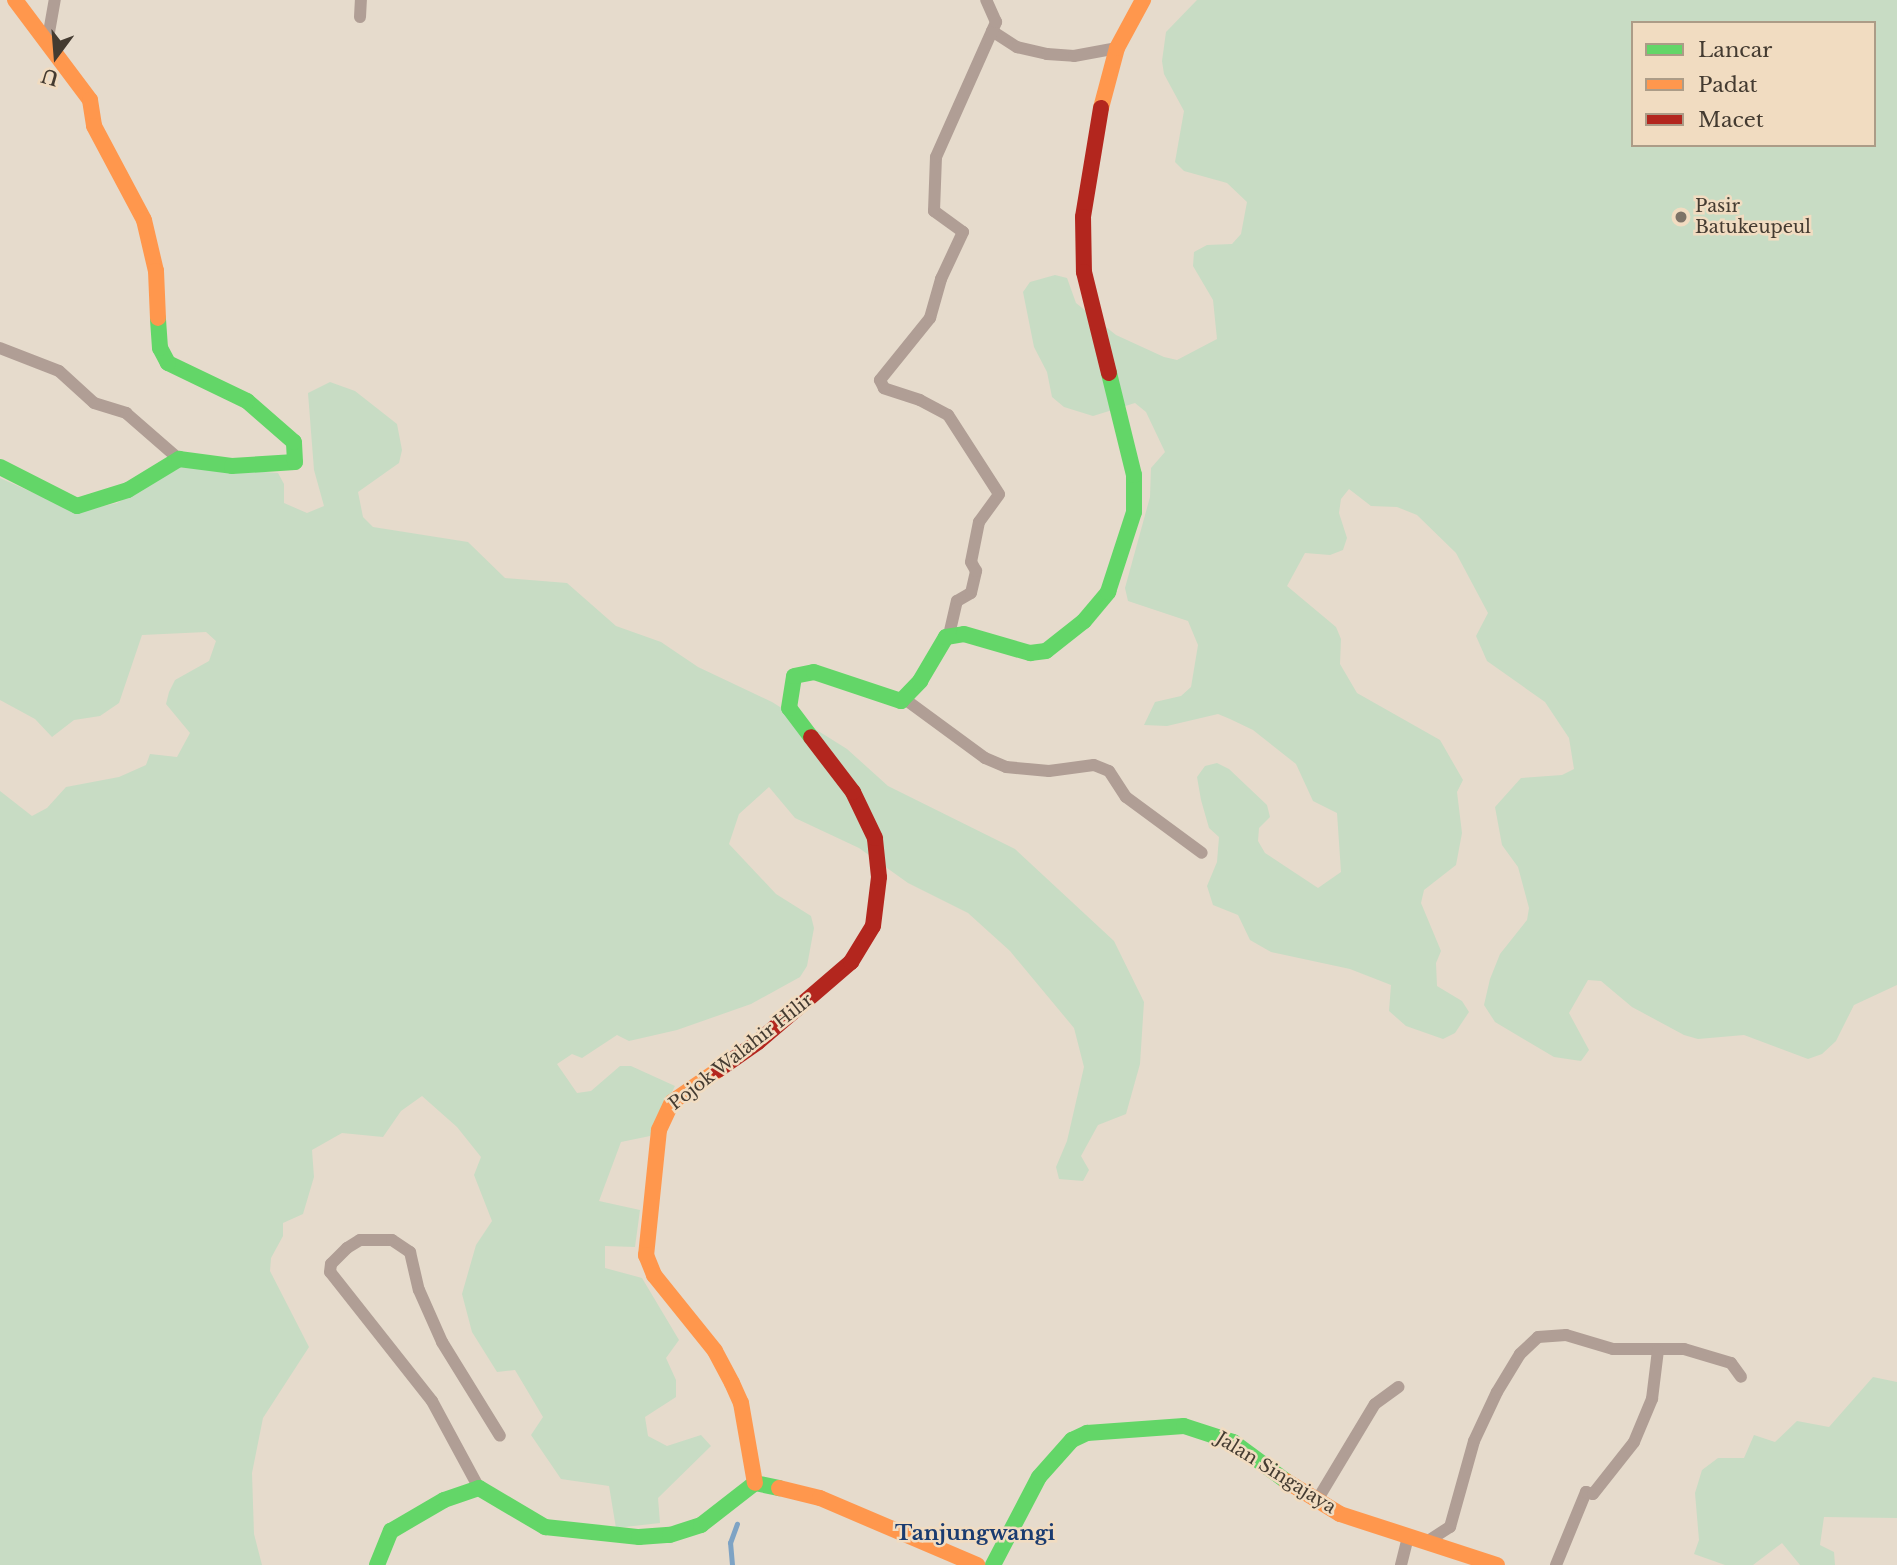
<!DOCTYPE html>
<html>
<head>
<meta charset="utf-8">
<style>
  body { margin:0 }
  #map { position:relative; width:1897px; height:1565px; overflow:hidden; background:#e6dbcc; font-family:"Libre Baskerville",serif }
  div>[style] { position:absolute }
  .green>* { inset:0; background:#c8dcc4 }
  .stream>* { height:4.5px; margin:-2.25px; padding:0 2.25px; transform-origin:2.25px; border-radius:2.25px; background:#7ea3c4 }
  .street>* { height:12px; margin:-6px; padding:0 6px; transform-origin:6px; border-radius:6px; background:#b09e95 }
  .fast>* { height:16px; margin:-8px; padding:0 8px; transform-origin:8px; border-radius:8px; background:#63d668 }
  .slow>* { height:16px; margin:-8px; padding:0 8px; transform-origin:8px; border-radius:8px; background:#ff974d }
  .jam>* { height:16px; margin:-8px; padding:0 8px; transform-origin:8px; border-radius:8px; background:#b3261e }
  .dots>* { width:19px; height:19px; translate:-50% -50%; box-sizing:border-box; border:4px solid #f1dcc1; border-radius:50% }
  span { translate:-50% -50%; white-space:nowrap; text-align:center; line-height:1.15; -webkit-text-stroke:5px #f1dcc1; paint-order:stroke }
  .poi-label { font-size:18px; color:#443b31 }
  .left { translate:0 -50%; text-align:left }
  .street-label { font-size:18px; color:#443b31 }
  .quarter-label { font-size:21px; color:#1a3b70; font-weight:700 }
  .legend { position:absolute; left:1631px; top:21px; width:245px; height:126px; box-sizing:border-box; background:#f1dcc1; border:2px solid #ac9c87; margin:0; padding:9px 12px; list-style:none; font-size:21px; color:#443b31 }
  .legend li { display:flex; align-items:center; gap:14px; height:35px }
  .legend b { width:35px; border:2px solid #ac9c87 }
  .north { position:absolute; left:21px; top:21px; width:70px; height:70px; -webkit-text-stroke:5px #f1dcc1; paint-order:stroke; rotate:196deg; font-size:19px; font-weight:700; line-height:28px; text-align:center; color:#443b31 }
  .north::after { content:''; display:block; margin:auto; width:24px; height:32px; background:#443b31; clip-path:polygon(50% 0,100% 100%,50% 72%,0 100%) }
</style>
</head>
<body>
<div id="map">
  <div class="green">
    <div style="clip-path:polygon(evenodd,1197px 0,1897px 0,1897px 985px,1854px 1005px,1836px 1041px,1822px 1054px,1808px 1059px,1744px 1035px,1698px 1039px,1684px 1035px,1632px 1007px,1601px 981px,1588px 980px,1569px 1013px,1589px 1050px,1581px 1061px,1554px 1057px,1495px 1022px,1484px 1005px,1490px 979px,1500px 954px,1527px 920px,1529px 908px,1518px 867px,1502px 845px,1495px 807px,1521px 778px,1562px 775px,1574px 769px,1569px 738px,1545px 702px,1487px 661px,1476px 636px,1488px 613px,1456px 553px,1417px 515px,1397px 507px,1371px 506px,1349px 489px,1341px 499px,1339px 513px,1347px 538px,1343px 550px,1330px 555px,1305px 553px,1287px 586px,1336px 627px,1341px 639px,1340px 664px,1357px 693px,1440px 740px,1463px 780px,1457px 792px,1462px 833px,1456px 865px,1424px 890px,1421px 903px,1441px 951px,1436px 963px,1437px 986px,1462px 1001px,1469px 1012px,1455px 1033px,1443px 1039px,1406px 1026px,1389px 1011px,1391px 985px,1350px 969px,1271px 952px,1250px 940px,1238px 915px,1213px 905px,1207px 886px,1217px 862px,1219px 837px,1209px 828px,1201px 800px,1197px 777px,1205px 766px,1217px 763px,1229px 769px,1267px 805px,1270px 817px,1259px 828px,1258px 841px,1265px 853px,1318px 888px,1341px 872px,1337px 813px,1313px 801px,1296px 764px,1253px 730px,1230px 719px,1218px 714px,1167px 726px,1144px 725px,1155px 702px,1181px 696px,1191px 687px,1198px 645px,1188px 621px,1128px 601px,1125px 588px,1150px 497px,1151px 468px,1165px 452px,1146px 412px,1135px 403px,1093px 416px,1064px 407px,1052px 397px,1047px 372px,1034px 347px,1023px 292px,1030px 282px,1055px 275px,1067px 278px,1076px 303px,1116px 335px,1164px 357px,1177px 360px,1217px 339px,1213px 300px,1193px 266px,1194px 252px,1207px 245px,1232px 244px,1241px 234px,1247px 202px,1227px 183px,1184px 171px,1175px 162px,1184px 111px,1164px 74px,1162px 61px,1166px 32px,1197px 0,1633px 23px,1874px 23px,1874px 145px,1633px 145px,1633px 23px)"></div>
    <div style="clip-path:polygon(330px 382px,355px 391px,397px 424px,402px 450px,399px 463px,358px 492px,363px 517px,373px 527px,468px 542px,505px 578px,567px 583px,616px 626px,661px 642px,698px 667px,772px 702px,847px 749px,888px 786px,1015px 849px,1114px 941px,1144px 1002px,1140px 1064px,1126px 1114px,1098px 1125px,1081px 1156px,1089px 1170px,1083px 1181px,1059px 1179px,1056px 1167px,1067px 1141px,1084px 1067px,1074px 1028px,1010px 951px,968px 913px,908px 883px,859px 848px,795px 818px,769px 787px,739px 814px,729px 844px,776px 894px,811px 916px,814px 928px,807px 966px,800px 977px,751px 1004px,677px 1030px,629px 1041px,617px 1035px,582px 1058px,572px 1054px,557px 1064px,577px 1093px,591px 1091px,620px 1066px,631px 1066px,675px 1086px,650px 1136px,621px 1142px,599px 1201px,640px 1210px,635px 1247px,605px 1246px,605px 1268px,642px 1278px,679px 1340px,666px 1358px,676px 1380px,676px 1397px,645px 1417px,648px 1436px,667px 1446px,701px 1435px,711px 1446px,658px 1498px,660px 1523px,616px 1528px,609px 1486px,561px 1479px,531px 1435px,543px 1417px,515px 1370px,497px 1372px,472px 1332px,462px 1294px,476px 1245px,492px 1221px,474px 1175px,481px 1157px,457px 1127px,422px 1096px,401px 1111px,383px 1137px,342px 1133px,312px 1150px,314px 1177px,303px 1214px,283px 1223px,283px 1236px,271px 1258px,270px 1271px,309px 1347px,263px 1418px,252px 1473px,254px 1534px,262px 1565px,0 1565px,0 791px,32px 816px,47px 808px,66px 787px,119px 777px,146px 765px,150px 754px,177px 757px,190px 733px,166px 704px,169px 692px,175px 680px,209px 661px,216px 641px,206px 632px,142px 635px,119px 703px,100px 716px,74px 720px,52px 737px,35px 719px,0 700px,0 478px,77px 512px,117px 503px,183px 466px,278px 473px,284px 484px,284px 503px,307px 513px,324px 506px,314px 470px,308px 393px)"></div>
    <div style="clip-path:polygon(1873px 1377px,1897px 1382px,1897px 1518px,1824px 1517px,1820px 1545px,1834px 1552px,1835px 1565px,1800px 1565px,1782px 1543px,1753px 1565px,1725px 1565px,1694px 1554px,1699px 1540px,1695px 1493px,1702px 1470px,1718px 1458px,1744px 1458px,1754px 1435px,1775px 1442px,1797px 1421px,1829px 1427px)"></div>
  </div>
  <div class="stream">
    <div style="left:732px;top:1565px;width:22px;rotate:-95deg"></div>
    <div style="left:730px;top:1543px;width:20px;rotate:-70deg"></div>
  </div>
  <div class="street">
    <div style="left:360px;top:17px;width:17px;rotate:-87deg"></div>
    <div style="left:992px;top:31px;width:30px;rotate:33deg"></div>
    <div style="left:1017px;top:47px;width:31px;rotate:13deg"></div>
    <div style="left:1047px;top:54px;width:27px;rotate:4deg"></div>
    <div style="left:1074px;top:56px;width:44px;rotate:-10.5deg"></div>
    <div style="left:48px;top:38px;width:39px;rotate:-80deg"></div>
    <div style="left:0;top:348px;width:63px;rotate:21.3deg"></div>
    <div style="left:59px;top:371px;width:47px;rotate:42.4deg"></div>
    <div style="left:94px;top:403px;width:34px;rotate:17deg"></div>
    <div style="left:126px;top:413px;width:70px;rotate:41deg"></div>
    <div style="left:949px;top:635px;width:35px;rotate:-77deg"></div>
    <div style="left:957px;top:601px;width:16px;rotate:-30deg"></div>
    <div style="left:971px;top:593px;width:23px;rotate:-77deg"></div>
    <div style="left:976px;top:571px;width:10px;rotate:-119deg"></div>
    <div style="left:971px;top:562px;width:41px;rotate:-78.7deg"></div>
    <div style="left:979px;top:522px;width:34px;rotate:-54deg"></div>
    <div style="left:999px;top:494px;width:94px;rotate:-122.8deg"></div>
    <div style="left:948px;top:415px;width:32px;rotate:-152deg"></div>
    <div style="left:920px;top:400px;width:38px;rotate:-162deg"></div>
    <div style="left:884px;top:388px;width:9px;rotate:-117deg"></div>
    <div style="left:880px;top:380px;width:80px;rotate:-51.1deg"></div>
    <div style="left:930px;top:318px;width:41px;rotate:-74.2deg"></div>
    <div style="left:941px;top:279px;width:52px;rotate:-64.9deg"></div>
    <div style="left:963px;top:232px;width:36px;rotate:-144deg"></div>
    <div style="left:934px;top:211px;width:54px;rotate:-87.9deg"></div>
    <div style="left:936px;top:157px;width:148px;rotate:-66deg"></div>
    <div style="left:996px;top:22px;width:24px;rotate:-114deg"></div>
    <div style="left:906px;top:700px;width:98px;rotate:36.3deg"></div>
    <div style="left:985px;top:758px;width:23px;rotate:23deg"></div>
    <div style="left:1006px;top:767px;width:43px;rotate:5.3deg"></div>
    <div style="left:1049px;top:771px;width:45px;rotate:-7.6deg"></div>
    <div style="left:1094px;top:765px;width:16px;rotate:22deg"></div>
    <div style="left:1109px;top:771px;width:31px;rotate:57deg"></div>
    <div style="left:1126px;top:797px;width:94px;rotate:36.4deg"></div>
    <div style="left:479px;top:1488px;width:99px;rotate:-118.4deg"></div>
    <div style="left:432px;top:1401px;width:164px;rotate:-128.3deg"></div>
    <div style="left:330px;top:1272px;width:8px;rotate:-83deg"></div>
    <div style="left:331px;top:1264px;width:23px;rotate:-45deg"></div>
    <div style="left:347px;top:1248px;width:15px;rotate:-32deg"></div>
    <div style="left:360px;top:1240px;width:32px"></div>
    <div style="left:392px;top:1240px;width:22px;rotate:34deg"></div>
    <div style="left:410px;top:1252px;width:39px;rotate:77deg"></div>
    <div style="left:419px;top:1290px;width:57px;rotate:66.1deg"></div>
    <div style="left:442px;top:1342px;width:110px;rotate:58.3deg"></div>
    <div style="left:1316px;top:1502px;width:114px;rotate:-59deg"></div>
    <div style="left:1375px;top:1404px;width:29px;rotate:-36deg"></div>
    <div style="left:1425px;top:1543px;width:30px;rotate:-33deg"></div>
    <div style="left:1450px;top:1527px;width:89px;rotate:-74.4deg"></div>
    <div style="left:1474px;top:1441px;width:54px;rotate:-64.9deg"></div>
    <div style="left:1497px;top:1392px;width:44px;rotate:-58.8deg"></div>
    <div style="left:1520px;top:1354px;width:25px;rotate:-43deg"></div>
    <div style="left:1538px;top:1337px;width:28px;rotate:-4deg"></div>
    <div style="left:1566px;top:1335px;width:49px;rotate:16.6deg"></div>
    <div style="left:1613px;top:1349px;width:71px"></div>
    <div style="left:1684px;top:1349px;width:49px;rotate:16.6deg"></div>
    <div style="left:1731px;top:1363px;width:17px;rotate:54deg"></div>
    <div style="left:1401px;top:1565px;width:29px;rotate:-76deg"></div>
    <div style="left:1556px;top:1565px;width:79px;rotate:-67.7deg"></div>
    <div style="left:1586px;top:1492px;width:7px;rotate:16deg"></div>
    <div style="left:1593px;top:1494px;width:66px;rotate:-51.7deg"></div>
    <div style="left:1634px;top:1442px;width:47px;rotate:-67.3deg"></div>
    <div style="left:1652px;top:1399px;width:49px;rotate:-83deg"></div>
  </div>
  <div class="fast">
    <div style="left:0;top:467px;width:86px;rotate:26.9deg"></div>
    <div style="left:77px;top:506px;width:53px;rotate:-17.4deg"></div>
    <div style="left:128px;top:490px;width:60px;rotate:-31.3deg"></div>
    <div style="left:179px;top:459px;width:53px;rotate:7.5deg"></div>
    <div style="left:232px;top:466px;width:63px;rotate:-3.6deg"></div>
    <div style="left:295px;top:462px;width:20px;rotate:-93deg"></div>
    <div style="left:294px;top:442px;width:62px;rotate:-138.9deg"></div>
    <div style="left:247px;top:401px;width:88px;rotate:-154.3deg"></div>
    <div style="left:168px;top:363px;width:17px;rotate:-118deg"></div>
    <div style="left:160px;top:348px;width:30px;rotate:-94deg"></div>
    <div style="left:811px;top:737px;width:36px;rotate:-127deg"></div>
    <div style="left:789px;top:708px;width:32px;rotate:-81deg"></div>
    <div style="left:794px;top:676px;width:20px;rotate:-11deg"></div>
    <div style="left:814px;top:672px;width:92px;rotate:18.4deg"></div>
    <div style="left:901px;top:701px;width:28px;rotate:-46deg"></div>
    <div style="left:920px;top:681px;width:51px;rotate:-59.4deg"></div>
    <div style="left:946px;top:637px;width:18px;rotate:-9deg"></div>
    <div style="left:964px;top:634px;width:69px;rotate:16.1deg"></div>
    <div style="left:1030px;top:653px;width:16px;rotate:-7deg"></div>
    <div style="left:1046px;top:651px;width:48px;rotate:-38.3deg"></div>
    <div style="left:1084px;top:621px;width:38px;rotate:-50deg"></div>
    <div style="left:1108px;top:592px;width:84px;rotate:-72deg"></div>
    <div style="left:1134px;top:512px;width:37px;rotate:-90deg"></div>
    <div style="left:1134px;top:475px;width:105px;rotate:-103.8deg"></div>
    <div style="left:377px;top:1565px;width:37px;rotate:-68deg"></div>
    <div style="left:391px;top:1531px;width:61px;rotate:-30.3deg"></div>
    <div style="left:444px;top:1500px;width:37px;rotate:-19deg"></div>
    <div style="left:479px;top:1488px;width:77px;rotate:30.6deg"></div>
    <div style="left:545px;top:1527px;width:95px;rotate:6.1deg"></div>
    <div style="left:639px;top:1537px;width:31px;rotate:-4deg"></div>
    <div style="left:670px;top:1535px;width:33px;rotate:-18deg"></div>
    <div style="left:701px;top:1525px;width:68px;rotate:-37.9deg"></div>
    <div style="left:755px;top:1483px;width:25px;rotate:12deg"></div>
    <div style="left:993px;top:1565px;width:99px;rotate:-62.4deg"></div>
    <div style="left:1039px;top:1477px;width:50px;rotate:-48.3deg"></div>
    <div style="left:1072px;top:1440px;width:17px;rotate:-25deg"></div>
    <div style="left:1087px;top:1433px;width:97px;rotate:-4.1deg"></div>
    <div style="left:1184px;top:1426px;width:52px;rotate:18.1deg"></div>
    <div style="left:1233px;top:1442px;width:66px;rotate:36.3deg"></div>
  </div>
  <div class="slow">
    <div style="left:15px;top:0;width:125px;rotate:53.1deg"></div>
    <div style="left:90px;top:100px;width:26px;rotate:81deg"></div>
    <div style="left:94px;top:126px;width:106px;rotate:62deg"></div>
    <div style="left:144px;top:220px;width:52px;rotate:76.8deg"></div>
    <div style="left:156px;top:271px;width:47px;rotate:87.6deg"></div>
    <div style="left:1101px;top:108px;width:62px;rotate:-75.1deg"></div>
    <div style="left:1117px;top:48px;width:55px;rotate:-61.6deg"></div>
    <div style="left:718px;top:1070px;width:56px;rotate:145.2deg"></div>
    <div style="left:672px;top:1102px;width:31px;rotate:115deg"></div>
    <div style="left:659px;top:1130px;width:126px;rotate:95.9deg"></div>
    <div style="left:646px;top:1255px;width:22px;rotate:68deg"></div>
    <div style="left:654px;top:1275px;width:97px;rotate:51.2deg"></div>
    <div style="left:715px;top:1351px;width:36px;rotate:62deg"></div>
    <div style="left:732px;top:1383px;width:22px;rotate:66deg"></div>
    <div style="left:741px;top:1403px;width:81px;rotate:80.1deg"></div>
    <div style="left:1286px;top:1481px;width:63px;rotate:31.4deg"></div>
    <div style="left:1340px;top:1514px;width:165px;rotate:18deg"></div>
    <div style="left:779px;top:1488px;width:42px;rotate:13.7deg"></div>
    <div style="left:820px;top:1498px;width:171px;rotate:23.1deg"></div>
  </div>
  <div class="jam">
    <div style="left:1101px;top:108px;width:110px;rotate:99.4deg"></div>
    <div style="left:1083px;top:217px;width:55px;rotate:89deg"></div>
    <div style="left:1084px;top:272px;width:104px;rotate:76.1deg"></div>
    <div style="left:718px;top:1070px;width:49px;rotate:-35deg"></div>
    <div style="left:758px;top:1042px;width:123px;rotate:-40.7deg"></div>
    <div style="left:851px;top:962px;width:42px;rotate:-58.6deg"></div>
    <div style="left:873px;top:926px;width:49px;rotate:-83deg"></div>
    <div style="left:879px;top:877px;width:39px;rotate:-96deg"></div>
    <div style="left:875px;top:838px;width:51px;rotate:-115.6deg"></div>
    <div style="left:853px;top:792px;width:69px;rotate:-127.4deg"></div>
  </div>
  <div class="dots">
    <div style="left:1681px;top:217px;background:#7d7367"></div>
  </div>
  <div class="poi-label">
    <span class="left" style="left:1695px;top:217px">Pasir<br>Batukeupeul</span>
  </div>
  <div class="street-label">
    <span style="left:741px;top:1052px;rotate:-38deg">Pojok Walahir Hilir</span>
    <span style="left:1276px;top:1473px;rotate:32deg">Jalan Singajaya</span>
  </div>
  <div class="quarter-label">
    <span style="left:975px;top:1533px">Tanjungwangi</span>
  </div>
  <ul class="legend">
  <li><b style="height:9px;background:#63d668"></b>Lancar</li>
  <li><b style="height:9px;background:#ff974d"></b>Padat</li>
  <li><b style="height:9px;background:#b3261e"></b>Macet</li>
  </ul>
  <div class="north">U</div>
</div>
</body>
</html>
